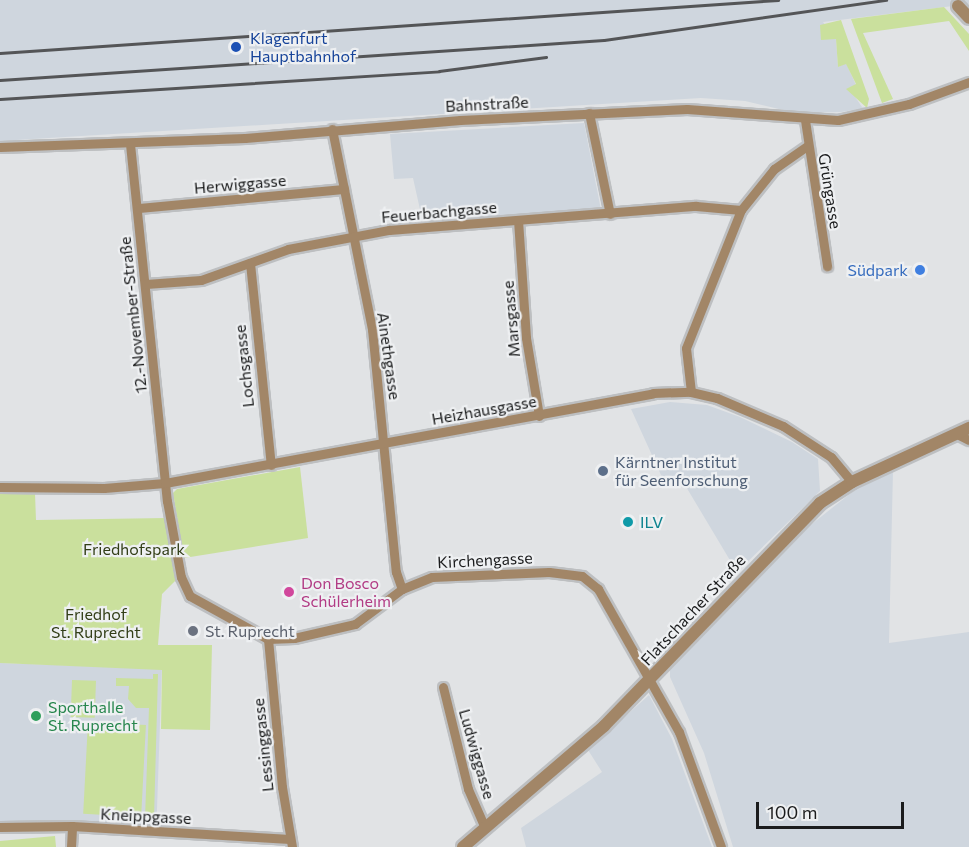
<!DOCTYPE html>
<html>
<head>
<meta charset="utf-8">
<style>
  body { margin:0 }
  #map { position:relative; width:969px; height:847px; overflow:hidden; background:#e1e3e5; font-family:Commissioner,sans-serif }
  div>[style] { position:absolute }
  .built>* { inset:0; background:#cfd6de; transform-origin:0 0 }
  .green>* { inset:0; background:#cae09d; transform-origin:0 0 }
  .roads { filter:drop-shadow(2px 0 #bdbfc1) drop-shadow(-2px 0 #bdbfc1) drop-shadow(0 2px #bdbfc1) drop-shadow(0 -2px #bdbfc1) }
  .minor>* { height:9px; margin:-4.5px; padding:0 4.5px; transform-origin:4.5px; border-radius:4.5px; background:#a28667 }
  .tertiary>* { height:12px; margin:-6px; padding:0 6px; transform-origin:6px; border-radius:6px; background:#a28667 }
  .rail>* { height:3px; margin:-1.5px; padding:0 1.5px; transform-origin:1.5px; border-radius:1.5px; background:#545557 }
  .dots>* { width:16px; height:16px; translate:-50% -50%; box-sizing:border-box; border:3px solid #eef0f2; border-radius:50% }
  span { translate:-50% -50%; white-space:nowrap; text-align:center; line-height:1.15; -webkit-text-stroke:4.5px #eef0f2; paint-order:stroke }
  .transit-label { font-size:16px; color:#164399 }
  .left { translate:0 -50%; text-align:left }
  .street-label { font-size:16px; color:#1b1c1d }
  .shop-label { font-size:16px; color:#366cbe }
  .right { translate:-100% -50%; text-align:right }
  .service-label { font-size:16px; color:#4e5e75 }
  .culture-label { font-size:16px; color:#0d838f }
  .park-label { font-size:16px; color:#323e17 }
  .hotel-label { font-size:16px; color:#b23c85 }
  .worship-label { font-size:16px; color:#5b616d }
  .leisure-label { font-size:16px; color:#27864d }
  .scale { position:absolute; left:756px; top:802px; width:148px; height:27px; box-sizing:border-box; border:3px solid #1b1c1d; border-top:0; padding-left:8px; font-size:18px; line-height:21px; white-space:nowrap; color:#1b1c1d; -webkit-text-stroke:4px #eef0f2; paint-order:stroke }
</style>
</head>
<body>
<div id="map">
  <div class="built">
    <div style="clip-path:polygon(0 0,969px 0,969px 4px,823px 22px,836px 39px,838px 67px,846px 63px,856px 85px,849px 88px,862px 107px,867px 108px,841px 112px,796px 113px,745px 101px,701px 98px,0 141px)"></div>
    <div style="clip-path:polygon(584px 123px,601px 210px,423px 223px,413px 178px,394px 179px,390px 134px)"></div>
    <div style="clip-path:polygon(670px 402px,707px 405px,740px 417px,792px 442px,818px 459px,820px 491px,737px 572px,682px 480px,666px 486px,631px 409px)"></div>
    <div style="clip-path:polygon(893px 471px,889px 643px,969px 632px,969px 847px,733px 847px,704px 753px,670px 677px,670px 670px,798px 535px,856px 489px)"></div>
    <div style="left:0;top:663px;width:162px;height:158px;rotate:2deg"></div>
    <div style="clip-path:polygon(649px 695px,672px 739px,712px 847px,526px 847px,521px 828px,602px 772px,588px 750px)"></div>
  </div>
  <div class="green">
    <div style="clip-path:polygon(944px 7px,969px 34px,969px 51px,949px 21px,863px 33px,893px 99px,882px 103px,851px 19px)"></div>
    <div style="clip-path:polygon(841px 20px,869px 99px,867px 108px,846px 89px,856px 84px,846px 64px,838px 67px,836px 39px,821px 40px,820px 25px)"></div>
    <div style="clip-path:polygon(300px 467px,308px 538px,184px 558px,173px 493px,177px 489px)"></div>
    <div style="clip-path:polygon(0 491px,35px 493px,36px 520px,166px 518px,176px 580px,162px 594px,158px 645px,212px 645px,210px 730px,161px 729px,162px 670px,0 663px)"></div>
    <div style="clip-path:polygon(153px 674px,158px 674px,154px 818px,145px 818px,149px 708px,136px 708px,128px 699px,129px 686px,116px 686px,116px 678px,153px 679px)"></div>
    <div style="left:72px;top:680px;width:24px;height:37px;rotate:2deg"></div>
    <div style="left:88px;top:722px;width:58px;height:92px;rotate:3deg"></div>
    <div style="clip-path:polygon(55px 836px,56px 847px,0 847px,0 841px)"></div>
  </div>
  <div class="roads">
    <div class="minor">
      <div style="left:589px;top:113px;width:103px;rotate:78.3deg"></div>
      <div style="left:805px;top:120px;width:148px;rotate:81.4deg"></div>
      <div style="left:332px;top:129px;width:204px;rotate:78.7deg"></div>
      <div style="left:372px;top:329px;width:244px;rotate:84.4deg"></div>
      <div style="left:396px;top:572px;width:18px;rotate:71deg"></div>
      <div style="left:130px;top:144px;width:359px;rotate:84.1deg"></div>
      <div style="left:167px;top:501px;width:77px;rotate:79.6deg"></div>
      <div style="left:181px;top:577px;width:21px;rotate:65deg"></div>
      <div style="left:190px;top:596px;width:89px;rotate:28.9deg"></div>
      <div style="left:268px;top:639px;width:26px;rotate:-2deg"></div>
      <div style="left:294px;top:638px;width:63px;rotate:-12.9deg"></div>
      <div style="left:355px;top:624px;width:59px;rotate:-36.7deg"></div>
      <div style="left:402px;top:589px;width:32px;rotate:-22deg"></div>
      <div style="left:432px;top:577px;width:117px;rotate:-2.4deg"></div>
      <div style="left:549px;top:572px;width:33px;rotate:7deg"></div>
      <div style="left:582px;top:576px;width:21px;rotate:39deg"></div>
      <div style="left:598px;top:589px;width:164px;rotate:60.5deg"></div>
      <div style="left:679px;top:732px;width:122px;rotate:69.9deg"></div>
      <div style="left:0;top:147px;width:245px;rotate:-2.1deg"></div>
      <div style="left:245px;top:138px;width:216px;rotate:-4.8deg"></div>
      <div style="left:460px;top:120px;width:227px;rotate:-2.8deg"></div>
      <div style="left:687px;top:109px;width:151px;rotate:4.2deg"></div>
      <div style="left:838px;top:120px;width:73px;rotate:-12.7deg"></div>
      <div style="left:909px;top:104px;width:64px;rotate:-20.1deg"></div>
      <div style="left:138px;top:208px;width:207px;rotate:-5.3deg"></div>
      <div style="left:518px;top:220px;width:118px;rotate:86.1deg"></div>
      <div style="left:526px;top:338px;width:79px;rotate:80.5deg"></div>
      <div style="left:250px;top:263px;width:203px;rotate:84.1deg"></div>
      <div style="left:146px;top:284px;width:55px;rotate:-4.2deg"></div>
      <div style="left:201px;top:280px;width:92px;rotate:-19.6deg"></div>
      <div style="left:288px;top:249px;width:103px;rotate:-10.7deg"></div>
      <div style="left:389px;top:230px;width:308px;rotate:-4.5deg"></div>
      <div style="left:696px;top:206px;width:45px;rotate:5.1deg"></div>
      <div style="left:691px;top:392px;width:27px;rotate:13deg"></div>
      <div style="left:717px;top:398px;width:72px;rotate:23deg"></div>
      <div style="left:783px;top:426px;width:57px;rotate:32.9deg"></div>
      <div style="left:831px;top:457px;width:33px;rotate:50deg"></div>
      <div style="left:957px;top:434px;width:13px;rotate:27deg"></div>
      <div style="left:0;top:487px;width:104px;rotate:0.6deg"></div>
      <div style="left:104px;top:488px;width:61px;rotate:-4.7deg"></div>
      <div style="left:165px;top:483px;width:496px;rotate:-10.4deg"></div>
      <div style="left:653px;top:393px;width:38px;rotate:-2deg"></div>
      <div style="left:691px;top:392px;width:44px;rotate:-96.5deg"></div>
      <div style="left:686px;top:348px;width:149px;rotate:-68.3deg"></div>
      <div style="left:741px;top:210px;width:53px;rotate:-51.2deg"></div>
      <div style="left:774px;top:169px;width:40px;rotate:-34.9deg"></div>
      <div style="left:268px;top:639px;width:149px;rotate:84.6deg"></div>
      <div style="left:282px;top:787px;width:61px;rotate:80.5deg"></div>
      <div style="left:443px;top:687px;width:105px;rotate:76.2deg"></div>
      <div style="left:468px;top:789px;width:43px;rotate:66.4deg"></div>
      <div style="left:0;top:827px;width:72px;rotate:-0.8deg"></div>
      <div style="left:72px;top:826px;width:218px;rotate:3.4deg"></div>
      <div style="left:71px;top:847px;width:21px;rotate:-87deg"></div>
    </div>
    <div class="tertiary">
      <div style="left:958px;top:6px;width:16px;rotate:47deg"></div>
      <div style="left:463px;top:847px;width:186px;rotate:-40.6deg"></div>
      <div style="left:604px;top:726px;width:310px;rotate:-45.9deg"></div>
      <div style="left:820px;top:503px;width:38px;rotate:-33deg"></div>
      <div style="left:852px;top:482px;width:129px;rotate:-24.8deg"></div>
    </div>
  </div>
  <div class="rail">
    <div style="left:0;top:53px;width:780px;rotate:-3.9deg"></div>
    <div style="left:0;top:80px;width:605px;rotate:-3.79deg"></div>
    <div style="left:604px;top:40px;width:285px;rotate:-8.1deg"></div>
    <div style="left:0;top:99px;width:440px;rotate:-3.6deg"></div>
    <div style="left:439px;top:71px;width:108px;rotate:-7.5deg"></div>
  </div>
  <div class="dots">
    <div style="left:236px;top:47px;background:#1a4fb4"></div>
    <div style="left:920px;top:270px;background:#3f7fe0"></div>
    <div style="left:603px;top:471px;background:#5c6f8a"></div>
    <div style="left:628px;top:522px;background:#0f9aa8"></div>
    <div style="left:289px;top:592px;background:#d1479c"></div>
    <div style="left:193px;top:631px;background:#6b7280"></div>
    <div style="left:36px;top:716px;background:#2e9e5b"></div>
  </div>
  <div class="transit-label">
    <span class="left" style="left:250px;top:47px">Klagenfurt<br>Hauptbahnhof</span>
  </div>
  <div class="street-label">
    <span style="left:487px;top:104px;rotate:-3deg">Bahnstraße</span>
    <span style="left:240px;top:184px;rotate:-5deg">Herwiggasse</span>
    <span style="left:830px;top:191px;rotate:81deg">Grüngasse</span>
    <span style="left:439px;top:212px;rotate:-5deg">Feuerbachgasse</span>
    <span style="left:133px;top:315px;rotate:-96deg">12.-November-Straße</span>
    <span style="left:511px;top:319px;rotate:-95deg">Marsgasse</span>
    <span style="left:389px;top:356px;rotate:82deg">Ainethgasse</span>
    <span style="left:244px;top:366px;rotate:-96deg">Lochsgasse</span>
    <span style="left:484px;top:410px;rotate:-10deg">Heizhausgasse</span>
    <span style="left:485px;top:560px;rotate:-3deg">Kirchengasse</span>
    <span style="left:693px;top:610px;rotate:-47deg">Flatschacher Straße</span>
    <span style="left:263px;top:745px;rotate:-96deg">Lessinggasse</span>
    <span style="left:477px;top:754px;rotate:74deg">Ludwiggasse</span>
    <span style="left:146px;top:816px;rotate:3deg">Kneippgasse</span>
  </div>
  <div class="shop-label">
    <span class="right" style="left:908px;top:270px">Südpark</span>
  </div>
  <div class="service-label">
    <span class="left" style="left:615px;top:471px">Kärntner Institut<br>für Seenforschung</span>
  </div>
  <div class="culture-label">
    <span class="left" style="left:640px;top:522px">ILV</span>
  </div>
  <div class="park-label">
    <span style="left:134px;top:549px">Friedhofspark</span>
    <span style="left:96px;top:623px">Friedhof<br>St. Ruprecht</span>
  </div>
  <div class="hotel-label">
    <span class="left" style="left:301px;top:592px">Don Bosco<br>Schülerheim</span>
  </div>
  <div class="worship-label">
    <span class="left" style="left:205px;top:631px">St. Ruprecht</span>
  </div>
  <div class="leisure-label">
    <span class="left" style="left:48px;top:716px">Sporthalle<br>St. Ruprecht</span>
  </div>
  <div class="scale">100 m</div>
</div>
</body>
</html>
